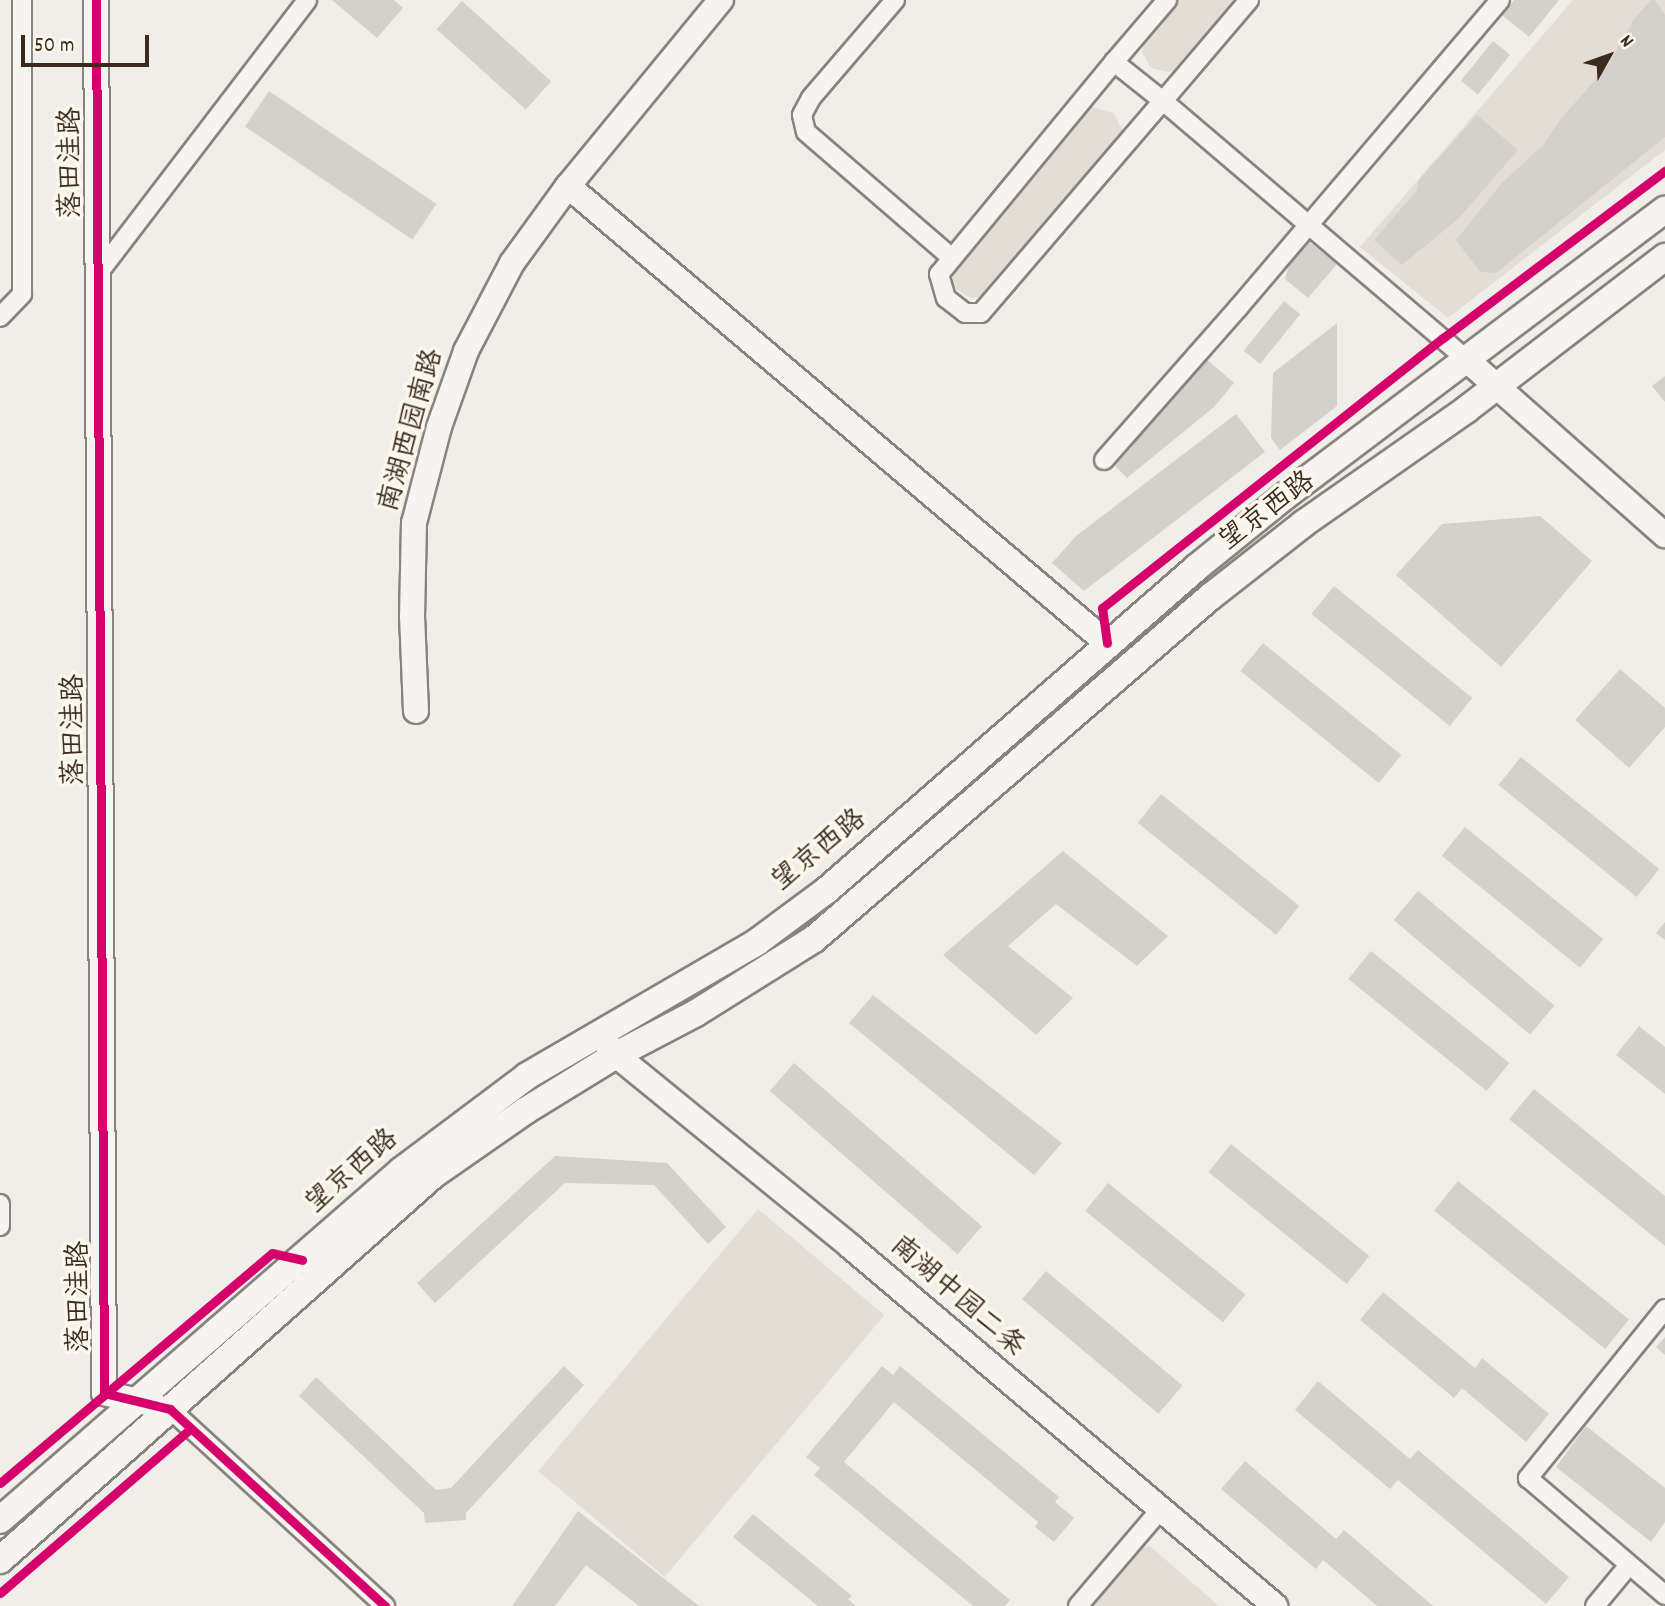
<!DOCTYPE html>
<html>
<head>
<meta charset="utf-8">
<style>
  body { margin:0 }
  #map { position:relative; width:1665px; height:1606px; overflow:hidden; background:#f0eee8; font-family:Dekko,"LXGW WenKai TC",sans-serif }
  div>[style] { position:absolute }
  .built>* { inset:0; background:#e3ded5; transform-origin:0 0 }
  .building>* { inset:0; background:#d4d1cc; transform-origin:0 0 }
  .roads { filter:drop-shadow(2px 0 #88837e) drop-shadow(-2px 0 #88837e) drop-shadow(0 2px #88837e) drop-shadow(0 -2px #88837e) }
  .street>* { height:18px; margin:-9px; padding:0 9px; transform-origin:9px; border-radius:9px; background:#f5f4f0 }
  .secondary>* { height:24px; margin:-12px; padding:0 12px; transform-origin:12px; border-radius:12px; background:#f5f4f0 }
  .primary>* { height:26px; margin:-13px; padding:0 13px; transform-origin:13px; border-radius:13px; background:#f5f4f0 }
  .cycleway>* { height:9px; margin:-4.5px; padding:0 4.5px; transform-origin:4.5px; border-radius:4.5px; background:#d6006c }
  span { translate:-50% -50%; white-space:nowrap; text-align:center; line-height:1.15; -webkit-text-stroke:7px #fbf7ec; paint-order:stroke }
  .street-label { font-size:28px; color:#3b2a1e }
  .north { position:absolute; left:1574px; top:21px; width:70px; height:70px; -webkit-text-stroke:5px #fbf7ec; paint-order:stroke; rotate:50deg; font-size:19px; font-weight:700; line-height:28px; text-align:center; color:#3b2a1e }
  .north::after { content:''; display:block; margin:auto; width:24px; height:32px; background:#3b2a1e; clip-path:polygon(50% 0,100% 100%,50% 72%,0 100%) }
  .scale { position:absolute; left:21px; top:35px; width:128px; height:32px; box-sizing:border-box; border:4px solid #3b2a1e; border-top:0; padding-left:9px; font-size:21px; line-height:24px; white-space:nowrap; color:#3b2a1e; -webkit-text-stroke:5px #fbf7ec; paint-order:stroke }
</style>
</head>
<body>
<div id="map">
  <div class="built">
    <div style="clip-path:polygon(1176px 0,1240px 0,1183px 67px,1168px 72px,1151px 68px,1142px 52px,1145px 36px)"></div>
    <div style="clip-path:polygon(1573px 0,1665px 0,1665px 150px,1448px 318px,1360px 247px)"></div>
    <div style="clip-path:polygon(1088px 106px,1114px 113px,1125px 135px,989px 295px,971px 298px,955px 289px,949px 275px)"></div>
    <div style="left:758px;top:1209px;width:165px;height:342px;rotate:40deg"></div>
    <div style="clip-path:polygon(1150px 1546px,1219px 1606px,1094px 1606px,1139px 1549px)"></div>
  </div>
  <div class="building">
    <div style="clip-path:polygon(332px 0,394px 0,403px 8px,377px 38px)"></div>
    <div style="clip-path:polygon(1514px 0,1559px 0,1529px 37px,1502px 15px)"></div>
    <div style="clip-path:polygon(1651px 0,1655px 0,1665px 15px,1665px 137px,1496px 273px,1480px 272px,1456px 240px,1501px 184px,1543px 145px,1560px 120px,1609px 64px,1633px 20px)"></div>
    <div style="left:462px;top:1px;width:120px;height:38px;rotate:42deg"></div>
    <div style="left:1493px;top:41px;width:22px;height:51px;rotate:39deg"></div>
    <div style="left:269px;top:91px;width:202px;height:43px;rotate:34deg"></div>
    <div style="clip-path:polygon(1477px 115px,1518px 150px,1458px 219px,1402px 265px,1374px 240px,1417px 190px,1418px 181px)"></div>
    <div style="clip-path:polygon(1308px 241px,1337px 264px,1308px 298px,1285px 279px,1290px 262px)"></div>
    <div style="left:1284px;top:301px;width:21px;height:64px;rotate:39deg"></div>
    <div style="clip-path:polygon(1337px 323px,1337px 406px,1280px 450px,1271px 438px,1273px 373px)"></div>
    <div style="clip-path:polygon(1206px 359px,1234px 383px,1214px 407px,1127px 478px,1115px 466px)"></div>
    <div style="clip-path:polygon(1665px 376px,1665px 402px,1652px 386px)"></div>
    <div style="clip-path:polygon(1236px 414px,1265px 452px,1084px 591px,1052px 563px,1076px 536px)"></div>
    <div style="clip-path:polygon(1540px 516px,1592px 561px,1501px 667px,1396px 575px,1442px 524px)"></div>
    <div style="left:1334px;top:586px;width:178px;height:36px;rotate:39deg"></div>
    <div style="left:1263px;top:643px;width:178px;height:36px;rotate:39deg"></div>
    <div style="clip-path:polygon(1620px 669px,1665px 708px,1665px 727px,1629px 768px,1575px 720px)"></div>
    <div style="left:1521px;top:757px;width:178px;height:36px;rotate:39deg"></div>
    <div style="left:1161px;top:794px;width:178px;height:37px;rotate:39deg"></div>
    <div style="left:1465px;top:827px;width:178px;height:37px;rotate:39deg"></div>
    <div style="clip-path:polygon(1063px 851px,1168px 936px,1137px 966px,1056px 904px,1008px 946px,1073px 998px,1036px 1035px,943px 955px)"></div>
    <div style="left:1418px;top:891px;width:178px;height:38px;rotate:40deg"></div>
    <div style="clip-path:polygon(1665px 922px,1665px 940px,1656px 933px)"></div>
    <div style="left:1371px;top:951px;width:178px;height:36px;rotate:39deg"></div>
    <div style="clip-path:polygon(873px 995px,1062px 1143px,1034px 1175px,849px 1023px)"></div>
    <div style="clip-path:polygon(1639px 1026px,1665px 1047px,1665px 1094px,1616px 1055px)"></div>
    <div style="left:794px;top:1063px;width:249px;height:37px;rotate:41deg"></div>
    <div style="clip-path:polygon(1534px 1089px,1665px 1196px,1665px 1246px,1509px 1119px)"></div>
    <div style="left:1231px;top:1144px;width:178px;height:36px;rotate:39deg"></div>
    <div style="clip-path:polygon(555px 1156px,667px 1163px,726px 1227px,708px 1244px,654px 1185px,565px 1183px,435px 1303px,417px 1283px)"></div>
    <div style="left:1458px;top:1181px;width:220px;height:38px;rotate:39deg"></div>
    <div style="left:1108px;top:1183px;width:177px;height:36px;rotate:39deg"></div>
    <div style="left:1046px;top:1271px;width:178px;height:37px;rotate:40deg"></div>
    <div style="clip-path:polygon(1383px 1292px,1475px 1368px,1482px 1358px,1549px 1414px,1526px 1442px,1462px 1388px,1454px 1398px,1360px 1320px)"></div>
    <div style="clip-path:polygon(1665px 1337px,1665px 1355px,1656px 1347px)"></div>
    <div style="clip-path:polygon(564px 1366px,584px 1385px,466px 1513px,466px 1520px,425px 1523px,424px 1513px,299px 1396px,316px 1377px,436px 1490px,451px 1488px)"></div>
    <div style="clip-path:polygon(882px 1366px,893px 1375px,900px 1366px,1059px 1497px,1055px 1502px,1074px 1518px,1054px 1542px,1035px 1527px,1038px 1522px,894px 1402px,844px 1462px,1010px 1600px,1005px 1606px,973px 1606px,814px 1475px,820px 1468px,806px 1457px)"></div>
    <div style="clip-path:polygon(1318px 1381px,1410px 1459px,1418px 1450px,1569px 1577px,1546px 1604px,1398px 1480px,1390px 1489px,1295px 1410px)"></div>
    <div style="clip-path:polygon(1586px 1426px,1665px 1488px,1665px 1522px,1651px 1542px,1556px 1467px)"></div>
    <div style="clip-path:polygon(1245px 1461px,1336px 1539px,1344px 1530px,1433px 1606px,1377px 1606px,1323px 1560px,1316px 1569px,1221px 1489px)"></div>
    <div style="clip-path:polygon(578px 1511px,699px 1606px,639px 1606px,586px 1565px,555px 1606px,512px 1606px)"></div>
    <div style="clip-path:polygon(753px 1514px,852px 1596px,848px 1599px,856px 1606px,818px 1606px,733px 1537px)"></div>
  </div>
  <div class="roads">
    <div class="street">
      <div style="left:895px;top:0;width:129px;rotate:130.6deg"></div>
      <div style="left:811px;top:98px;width:19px;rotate:118deg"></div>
      <div style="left:802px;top:115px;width:17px;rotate:77deg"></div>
      <div style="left:806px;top:132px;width:193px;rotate:40.8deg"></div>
      <div style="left:1249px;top:0;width:133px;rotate:130.4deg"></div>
      <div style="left:1163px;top:101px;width:63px;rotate:-141.5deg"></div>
      <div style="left:1114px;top:62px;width:275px;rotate:129.5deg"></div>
      <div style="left:939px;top:274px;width:25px;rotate:74deg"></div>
      <div style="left:946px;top:298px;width:24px;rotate:38deg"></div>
      <div style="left:965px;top:313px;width:16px"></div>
      <div style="left:981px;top:313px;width:279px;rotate:-49.4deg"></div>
      <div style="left:1163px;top:101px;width:401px;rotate:40.4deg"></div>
      <div style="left:1114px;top:62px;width:82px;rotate:-49.5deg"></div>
      <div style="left:97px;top:275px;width:346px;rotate:-52.6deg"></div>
      <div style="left:0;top:317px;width:32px;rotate:-46deg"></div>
      <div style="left:22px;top:294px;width:294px;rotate:-90deg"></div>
      <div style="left:1104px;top:460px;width:203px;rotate:-48.6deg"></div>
      <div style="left:1238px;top:308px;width:404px;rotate:-49.6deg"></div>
      <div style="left:0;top:1204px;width:22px;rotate:90deg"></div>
      <div style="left:1665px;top:1309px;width:218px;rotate:129deg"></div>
      <div style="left:1528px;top:1478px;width:180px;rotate:40.5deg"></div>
      <div style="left:170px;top:1409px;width:292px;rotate:42.5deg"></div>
      <div style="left:1078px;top:1606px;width:125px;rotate:-49.5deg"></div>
      <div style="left:1595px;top:1606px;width:53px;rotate:-50.3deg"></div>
    </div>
    <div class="secondary">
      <div style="left:96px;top:0;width:1393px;rotate:89.67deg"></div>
      <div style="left:104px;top:1393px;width:52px;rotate:13.2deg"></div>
      <div style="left:568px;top:186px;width:707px;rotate:40.29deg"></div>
      <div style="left:1468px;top:361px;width:263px;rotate:41.5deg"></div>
      <div style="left:416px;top:711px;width:94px;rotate:-92.4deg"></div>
      <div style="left:412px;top:617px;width:94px;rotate:-88.8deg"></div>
      <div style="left:414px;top:523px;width:99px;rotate:-75.4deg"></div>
      <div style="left:439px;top:427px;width:81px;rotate:-70.4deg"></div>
      <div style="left:466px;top:351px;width:99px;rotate:-62.4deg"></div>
      <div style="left:512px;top:263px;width:95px;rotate:-54deg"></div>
      <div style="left:568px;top:186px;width:241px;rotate:-50.6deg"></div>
      <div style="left:604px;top:1040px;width:19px;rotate:51deg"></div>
      <div style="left:616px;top:1055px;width:303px;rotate:39.2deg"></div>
      <div style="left:851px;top:1247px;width:556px;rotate:40.25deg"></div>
    </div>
    <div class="primary">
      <div style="left:0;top:1520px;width:533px;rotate:-41.04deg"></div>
      <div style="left:402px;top:1170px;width:156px;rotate:-36.9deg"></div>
      <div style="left:527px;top:1076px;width:266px;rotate:-30.2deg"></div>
      <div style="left:757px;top:942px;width:87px;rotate:-36.6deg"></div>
      <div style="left:827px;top:890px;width:490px;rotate:-41.1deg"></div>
      <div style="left:1196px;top:568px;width:114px;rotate:-39deg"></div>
      <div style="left:1285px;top:496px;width:476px;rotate:-37deg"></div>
      <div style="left:0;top:1560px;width:579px;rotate:-41.64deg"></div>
      <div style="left:433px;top:1175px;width:112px;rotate:-34.8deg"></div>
      <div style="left:525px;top:1111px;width:107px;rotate:-31.6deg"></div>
      <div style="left:616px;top:1055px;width:90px;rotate:-27.7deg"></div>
      <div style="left:696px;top:1013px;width:139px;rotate:-32.1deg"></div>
      <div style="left:814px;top:939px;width:523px;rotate:-40.82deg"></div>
      <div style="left:1210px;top:597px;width:118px;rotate:-38.1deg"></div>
      <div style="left:1303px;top:524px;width:200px;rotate:-35deg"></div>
      <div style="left:1467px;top:409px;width:250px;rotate:-37.5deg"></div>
    </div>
  </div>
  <div class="cycleway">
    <div style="left:96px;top:0;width:1393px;rotate:89.67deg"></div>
    <div style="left:104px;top:1393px;width:68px;rotate:13.6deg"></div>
    <div style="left:170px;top:1409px;width:292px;rotate:42.5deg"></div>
    <div style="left:1107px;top:643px;width:35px;rotate:-98deg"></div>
    <div style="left:1102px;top:608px;width:435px;rotate:-38.4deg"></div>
    <div style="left:1443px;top:338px;width:278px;rotate:-37deg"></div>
    <div style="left:0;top:1483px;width:356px;rotate:-40.2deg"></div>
    <div style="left:272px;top:1253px;width:31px;rotate:13deg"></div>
    <div style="left:0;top:1593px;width:252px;rotate:-40.8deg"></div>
  </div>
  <div class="street-label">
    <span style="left:73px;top:163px;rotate:-90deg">落田洼路</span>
    <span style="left:413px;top:431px;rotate:-74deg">南湖西园南路</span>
    <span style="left:1268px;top:513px;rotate:-37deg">望京西路</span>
    <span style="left:76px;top:730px;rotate:-90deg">落田洼路</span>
    <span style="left:820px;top:852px;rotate:-39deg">望京西路</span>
    <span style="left:353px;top:1173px;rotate:-41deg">望京西路</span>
    <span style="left:81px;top:1297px;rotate:-90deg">落田洼路</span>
    <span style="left:956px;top:1298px;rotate:41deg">南湖中园二条</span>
  </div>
  <div class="north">N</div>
  <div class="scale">50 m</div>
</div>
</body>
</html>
